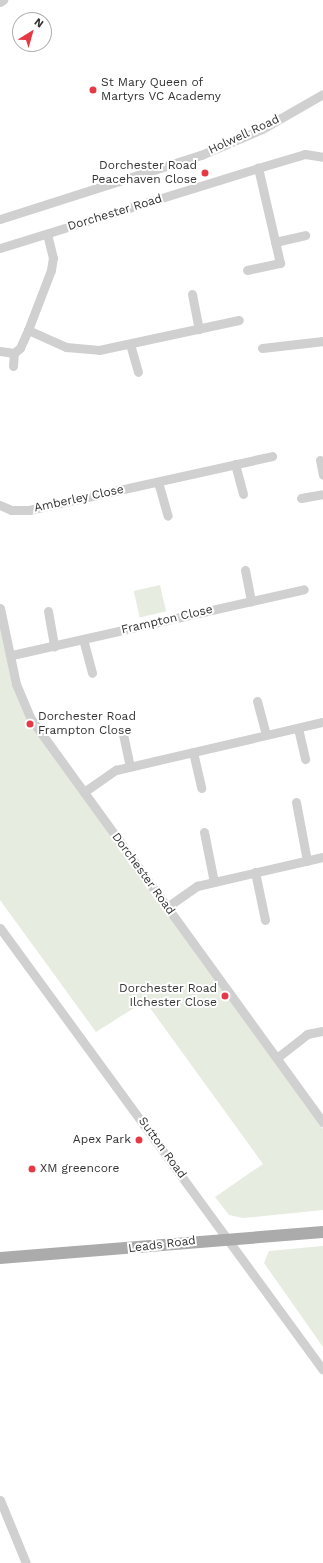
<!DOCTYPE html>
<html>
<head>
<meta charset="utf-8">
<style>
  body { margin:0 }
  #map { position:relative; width:323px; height:1563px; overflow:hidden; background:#fff; font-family:"Work Sans",sans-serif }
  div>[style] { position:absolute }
  .green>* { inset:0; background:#e6ecdf; transform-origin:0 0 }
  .minor>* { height:9px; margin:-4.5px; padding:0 4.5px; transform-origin:4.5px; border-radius:4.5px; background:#d0d0d0 }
  .major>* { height:12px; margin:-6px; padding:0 6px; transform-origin:6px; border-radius:6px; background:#ababab }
  .dots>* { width:11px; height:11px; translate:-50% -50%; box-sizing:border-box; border:2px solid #fff; border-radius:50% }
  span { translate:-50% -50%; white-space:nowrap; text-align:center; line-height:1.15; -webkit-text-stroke:4px #fff; paint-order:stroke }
  .poi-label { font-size:12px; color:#333 }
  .left { translate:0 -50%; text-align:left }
  .right { translate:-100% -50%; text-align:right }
  .street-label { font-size:12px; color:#333 }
  .north { position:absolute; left:12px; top:12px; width:40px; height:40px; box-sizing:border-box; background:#fff; border:1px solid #adadad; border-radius:50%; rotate:37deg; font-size:11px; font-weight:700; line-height:16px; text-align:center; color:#333 }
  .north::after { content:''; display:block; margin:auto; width:14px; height:18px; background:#e63946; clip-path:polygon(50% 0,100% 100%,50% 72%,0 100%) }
</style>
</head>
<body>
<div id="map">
  <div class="green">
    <div style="left:160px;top:585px;width:27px;height:27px;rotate:77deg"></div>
    <div style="clip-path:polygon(0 625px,12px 684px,27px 720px,323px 1129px,323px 1210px,243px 1218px,229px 1215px,215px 1197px,263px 1164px,145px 1001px,96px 1032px,0 900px)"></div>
    <div style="clip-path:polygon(323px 1246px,323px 1347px,264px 1263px,269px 1251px)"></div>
  </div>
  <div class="minor">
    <div style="left:0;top:2px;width:4px;rotate:-34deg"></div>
    <div style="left:0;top:219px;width:211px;rotate:-17.7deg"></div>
    <div style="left:201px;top:155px;width:66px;rotate:-23.1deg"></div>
    <div style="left:262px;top:129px;width:70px;rotate:-29.8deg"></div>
    <div style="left:275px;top:242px;width:31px;rotate:-13deg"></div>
    <div style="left:0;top:248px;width:270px;rotate:-17.2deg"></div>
    <div style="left:258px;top:168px;width:49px;rotate:-16.6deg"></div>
    <div style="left:305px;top:154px;width:18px;rotate:9deg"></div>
    <div style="left:247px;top:270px;width:34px;rotate:-12deg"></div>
    <div style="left:280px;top:263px;width:98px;rotate:-103deg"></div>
    <div style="left:192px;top:294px;width:36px;rotate:79deg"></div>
    <div style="left:28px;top:330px;width:42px;rotate:24.1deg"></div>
    <div style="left:66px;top:347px;width:33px;rotate:5deg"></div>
    <div style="left:99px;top:350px;width:143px;rotate:-12.1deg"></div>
    <div style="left:130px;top:344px;width:29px;rotate:74deg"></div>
    <div style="left:262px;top:348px;width:61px;rotate:-6.5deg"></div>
    <div style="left:0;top:351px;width:14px;rotate:8deg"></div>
    <div style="left:14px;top:353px;width:8px;rotate:-40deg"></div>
    <div style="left:20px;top:348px;width:20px;rotate:-66deg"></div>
    <div style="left:28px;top:330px;width:64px;rotate:-69deg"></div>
    <div style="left:51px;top:270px;width:12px;rotate:-81deg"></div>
    <div style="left:53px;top:258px;width:25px;rotate:-104deg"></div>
    <div style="left:13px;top:366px;width:13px;rotate:-86deg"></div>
    <div style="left:320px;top:460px;width:15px;rotate:79deg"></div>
    <div style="left:235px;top:464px;width:31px;rotate:75deg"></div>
    <div style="left:158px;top:482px;width:35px;rotate:74deg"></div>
    <div style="left:301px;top:498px;width:22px;rotate:-10deg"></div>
    <div style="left:0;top:505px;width:12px;rotate:24deg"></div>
    <div style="left:11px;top:510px;width:18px"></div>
    <div style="left:29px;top:510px;width:249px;rotate:-12.5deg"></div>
    <div style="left:245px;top:570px;width:32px;rotate:79deg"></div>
    <div style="left:0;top:608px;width:78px;rotate:78.1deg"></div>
    <div style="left:16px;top:684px;width:38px;rotate:67deg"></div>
    <div style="left:31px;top:719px;width:498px;rotate:54.1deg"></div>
    <div style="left:48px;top:611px;width:36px;rotate:80deg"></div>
    <div style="left:83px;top:639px;width:35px;rotate:75deg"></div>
    <div style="left:12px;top:655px;width:299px;rotate:-12.7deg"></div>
    <div style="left:257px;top:701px;width:35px;rotate:75deg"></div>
    <div style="left:298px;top:728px;width:32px;rotate:77deg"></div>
    <div style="left:123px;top:734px;width:33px;rotate:78deg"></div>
    <div style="left:193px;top:752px;width:37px;rotate:77deg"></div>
    <div style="left:84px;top:792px;width:39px;rotate:-35deg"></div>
    <div style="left:116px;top:770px;width:212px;rotate:-13.1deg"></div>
    <div style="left:296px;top:802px;width:60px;rotate:79.4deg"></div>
    <div style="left:204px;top:832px;width:51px;rotate:78.7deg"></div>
    <div style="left:255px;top:872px;width:49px;rotate:78.2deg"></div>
    <div style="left:167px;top:907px;width:37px;rotate:-35deg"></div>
    <div style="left:197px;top:886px;width:129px;rotate:-13deg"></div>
    <div style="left:0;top:928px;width:547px;rotate:53.84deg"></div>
    <div style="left:278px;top:1057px;width:37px;rotate:-38deg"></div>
    <div style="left:307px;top:1034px;width:16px;rotate:-11deg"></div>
    <div style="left:0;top:1500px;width:68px;rotate:67.6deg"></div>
  </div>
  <div class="major">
    <div style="left:0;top:1258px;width:324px;rotate:-4.6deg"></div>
  </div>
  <div class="dots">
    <div style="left:93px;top:90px;background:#e63946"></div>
    <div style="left:205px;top:173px;background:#e63946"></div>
    <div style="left:30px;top:724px;background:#e63946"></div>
    <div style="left:225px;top:996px;background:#e63946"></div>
    <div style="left:139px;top:1140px;background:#e63946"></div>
    <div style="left:32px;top:1169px;background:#e63946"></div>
  </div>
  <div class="poi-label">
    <span class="left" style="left:101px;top:90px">St Mary Queen of<br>Martyrs VC Academy</span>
    <span class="right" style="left:197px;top:173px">Dorchester Road<br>Peacehaven Close</span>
    <span class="left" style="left:38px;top:724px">Dorchester Road<br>Frampton Close</span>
    <span class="right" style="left:217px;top:996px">Dorchester Road<br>Ilchester Close</span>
    <span class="right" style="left:131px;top:1140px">Apex Park</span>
    <span class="left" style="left:40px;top:1169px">XM greencore</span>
  </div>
  <div class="street-label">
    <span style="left:244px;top:135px;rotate:-25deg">Holwell Road</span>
    <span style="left:115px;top:213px;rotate:-17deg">Dorchester Road</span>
    <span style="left:79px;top:499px;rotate:-12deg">Amberley Close</span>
    <span style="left:167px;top:620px;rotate:-13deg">Frampton Close</span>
    <span style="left:143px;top:874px;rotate:54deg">Dorchester Road</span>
    <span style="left:162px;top:1148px;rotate:54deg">Sutton Road</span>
    <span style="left:162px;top:1245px;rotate:-7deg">Leads Road</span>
  </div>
  <div class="north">N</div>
</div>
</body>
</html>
